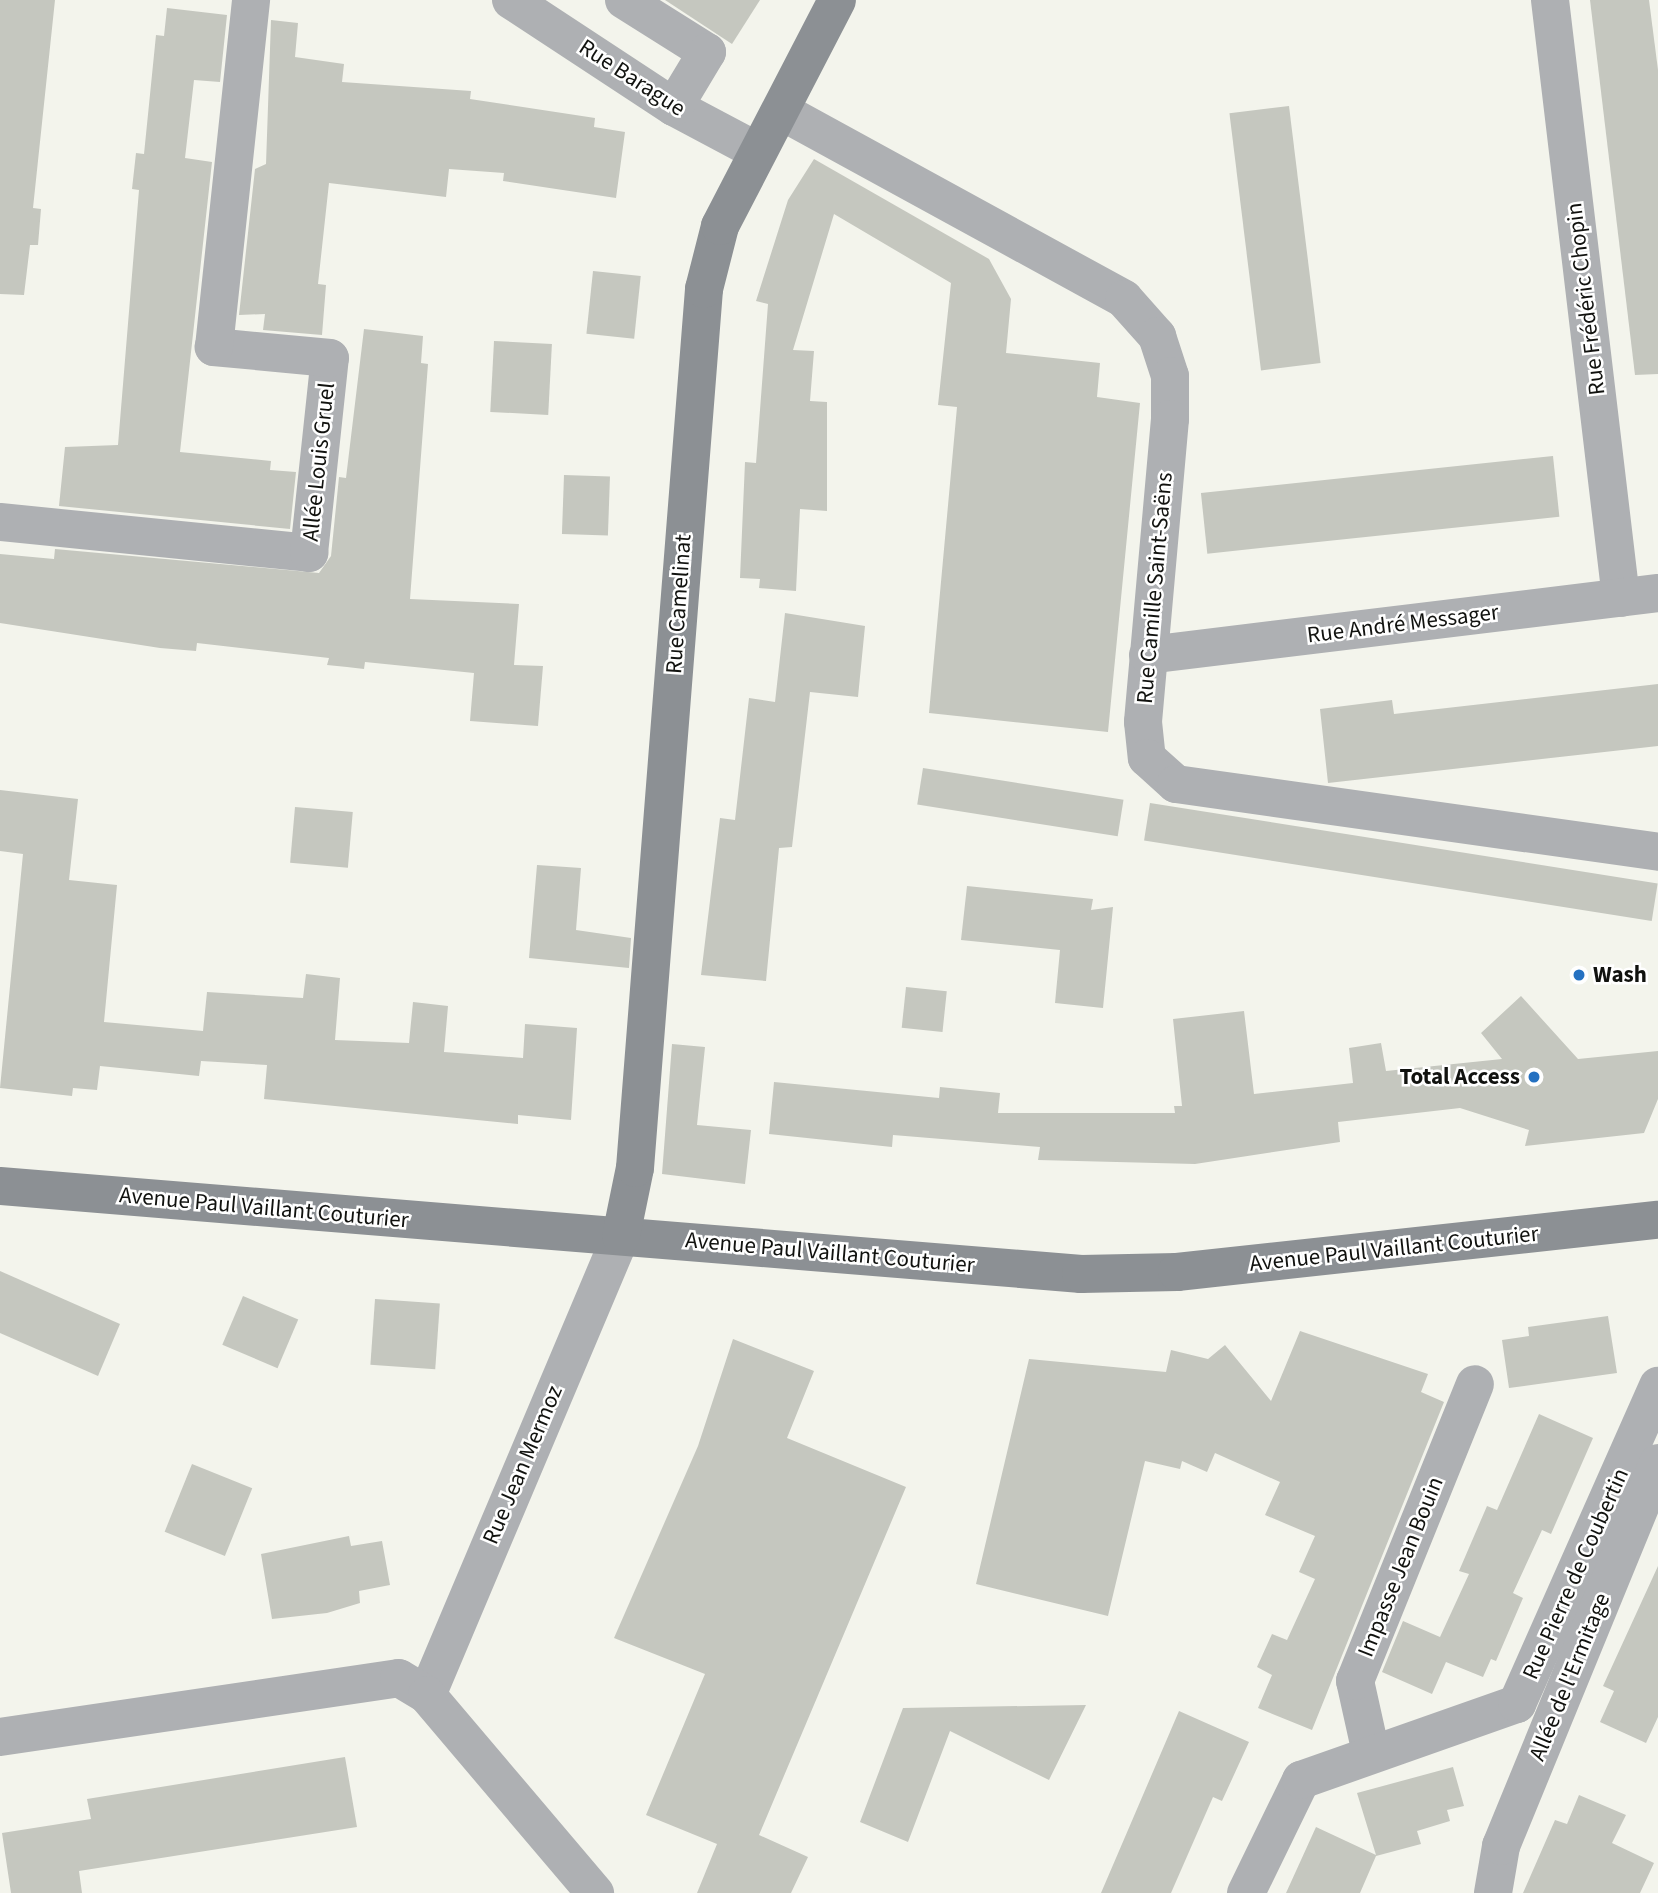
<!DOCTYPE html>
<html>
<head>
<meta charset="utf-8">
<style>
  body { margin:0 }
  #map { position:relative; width:1658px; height:1893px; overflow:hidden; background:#f3f4ec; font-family:"Source Sans 3",sans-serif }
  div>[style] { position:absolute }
  .building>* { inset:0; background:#c5c7bf; transform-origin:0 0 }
  .street>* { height:38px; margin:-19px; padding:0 19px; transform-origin:19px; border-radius:19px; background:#aeb0b3 }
  .secondary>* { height:38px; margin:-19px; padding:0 19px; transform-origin:19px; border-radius:19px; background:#8c9094 }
  .dots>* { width:19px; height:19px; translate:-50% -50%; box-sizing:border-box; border:4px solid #fff; border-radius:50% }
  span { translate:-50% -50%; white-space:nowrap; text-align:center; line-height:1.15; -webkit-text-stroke:5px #fff; paint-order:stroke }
  .street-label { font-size:23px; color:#11120f }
  .poi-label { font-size:23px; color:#11120f; font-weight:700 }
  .left { translate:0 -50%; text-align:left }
  .right { translate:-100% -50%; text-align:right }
</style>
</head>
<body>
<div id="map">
  <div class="building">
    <div style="clip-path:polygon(0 0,55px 0,33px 208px,41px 209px,38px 245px,30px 245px,24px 295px,0 294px)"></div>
    <div style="clip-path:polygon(665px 0,760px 0,732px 44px)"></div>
    <div style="clip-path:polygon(1590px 0,1649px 0,1658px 70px,1658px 374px,1635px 375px)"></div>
    <div style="clip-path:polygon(167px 8px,227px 15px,220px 82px,194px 80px,185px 158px,212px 162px,180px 452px,271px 461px,270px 470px,296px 472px,290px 529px,59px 506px,65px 447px,118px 445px,139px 190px,132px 189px,136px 153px,144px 154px,156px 35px,164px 36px)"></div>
    <div style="clip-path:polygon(271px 20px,298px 23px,295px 57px,344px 64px,342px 82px,471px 91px,470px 99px,595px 118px,594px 127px,625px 132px,616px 198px,503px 181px,504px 173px,449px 169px,446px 197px,329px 183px,318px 284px,326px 285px,322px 335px,263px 330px,265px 314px,239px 315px,255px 169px,266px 164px)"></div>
    <div style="left:1289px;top:106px;width:259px;height:60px;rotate:83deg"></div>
    <div style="clip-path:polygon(814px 159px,989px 259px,1011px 299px,1006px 353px,1100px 363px,1097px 397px,1140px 403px,1108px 732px,929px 713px,957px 407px,938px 405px,951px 283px,834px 214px,793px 350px,814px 351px,810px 401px,827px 402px,827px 511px,800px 509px,796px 591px,759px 588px,760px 579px,740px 578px,745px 462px,756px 463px,768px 304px,756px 301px,788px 200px)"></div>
    <div style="left:593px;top:271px;width:48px;height:63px;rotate:6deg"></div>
    <div style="clip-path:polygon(364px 329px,423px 336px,421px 363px,428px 364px,410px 599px,519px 604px,514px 665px,543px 666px,538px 726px,470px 721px,474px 673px,365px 662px,364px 669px,347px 667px,327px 665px,329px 658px,197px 643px,196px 651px,160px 648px,0 623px,0 554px,54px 559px,55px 549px,319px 573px,331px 556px,339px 477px,346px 478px)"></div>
    <div style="left:494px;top:341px;width:58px;height:71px;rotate:3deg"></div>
    <div style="left:1553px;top:456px;width:61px;height:354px;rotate:84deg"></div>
    <div style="left:564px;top:475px;width:46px;height:59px;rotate:2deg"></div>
    <div style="clip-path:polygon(785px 613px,865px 626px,858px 697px,810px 692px,792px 847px,779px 848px,766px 981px,701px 975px,720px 818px,735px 820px,749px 698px,775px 702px)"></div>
    <div style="clip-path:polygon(1658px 684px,1658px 746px,1328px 783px,1320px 709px,1392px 700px,1394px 714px)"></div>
    <div style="left:923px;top:768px;width:203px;height:37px;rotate:9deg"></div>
    <div style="clip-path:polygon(0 790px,78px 799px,69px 880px,117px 885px,104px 1022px,203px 1031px,207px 992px,303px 998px,306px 974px,340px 978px,335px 1040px,409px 1043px,413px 1002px,448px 1006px,444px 1052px,523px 1058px,525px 1024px,577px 1028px,571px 1120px,518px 1115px,518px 1124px,264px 1099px,267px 1065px,201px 1061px,199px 1076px,100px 1066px,97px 1090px,73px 1088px,72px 1096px,0 1088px,23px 854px,0 851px)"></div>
    <div style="left:1150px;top:803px;width:514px;height:38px;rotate:9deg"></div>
    <div style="left:295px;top:807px;width:58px;height:56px;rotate:5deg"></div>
    <div style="clip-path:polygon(537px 865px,581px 868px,576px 930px,631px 938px,629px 968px,529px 958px)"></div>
    <div style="clip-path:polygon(967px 886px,1093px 899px,1091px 910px,1113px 907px,1103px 1008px,1055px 1003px,1060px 950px,961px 940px)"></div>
    <div style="left:906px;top:987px;width:41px;height:41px;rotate:6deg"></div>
    <div style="clip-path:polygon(1521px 996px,1578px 1059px,1658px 1051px,1658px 1099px,1644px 1133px,1525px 1146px,1529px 1130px,1460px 1108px,1338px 1122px,1340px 1142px,1195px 1164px,1038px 1160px,1040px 1147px,893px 1135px,892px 1147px,769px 1134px,774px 1082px,939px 1098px,940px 1087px,1000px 1093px,998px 1113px,1175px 1113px,1174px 1106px,1182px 1106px,1173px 1019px,1244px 1011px,1254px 1094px,1353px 1083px,1349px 1048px,1381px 1043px,1386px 1071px,1502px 1059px,1481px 1033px)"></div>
    <div style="clip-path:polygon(672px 1044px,705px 1047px,697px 1125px,751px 1130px,745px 1184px,662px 1174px)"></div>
    <div style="clip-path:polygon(0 1271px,120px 1324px,98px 1376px,0 1333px)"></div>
    <div style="left:243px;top:1296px;width:60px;height:53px;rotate:23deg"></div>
    <div style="left:375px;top:1299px;width:65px;height:66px;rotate:4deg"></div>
    <div style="clip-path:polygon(1608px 1316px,1617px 1373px,1509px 1388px,1502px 1340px,1529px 1336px,1528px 1327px)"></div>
    <div style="clip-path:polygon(1300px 1331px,1428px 1374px,1421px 1392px,1444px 1402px,1312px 1730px,1258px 1708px,1272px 1675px,1257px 1667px,1272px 1634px,1287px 1640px,1315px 1579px,1299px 1572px,1315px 1536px,1265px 1515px,1280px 1482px,1215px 1453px,1207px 1472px,1182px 1461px,1180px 1469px,1145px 1461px,1108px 1616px,976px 1584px,1029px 1359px,1166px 1372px,1171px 1350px,1208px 1359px,1225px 1345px,1271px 1401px)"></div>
    <div style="clip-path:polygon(733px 1339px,814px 1371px,787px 1438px,906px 1487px,759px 1835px,808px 1857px,791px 1893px,697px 1893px,717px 1844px,646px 1815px,705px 1674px,614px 1638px,698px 1446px)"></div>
    <div style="clip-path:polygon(1539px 1414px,1593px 1438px,1551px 1534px,1542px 1530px,1513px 1593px,1523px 1598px,1496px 1661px,1491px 1659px,1483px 1677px,1446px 1662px,1432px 1694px,1382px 1672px,1403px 1621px,1440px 1637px,1469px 1574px,1459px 1571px,1487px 1506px,1497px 1510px)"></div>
    <div style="left:192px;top:1464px;width:65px;height:73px;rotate:22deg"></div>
    <div style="clip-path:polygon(349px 1536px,351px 1546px,382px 1541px,390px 1585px,359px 1591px,360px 1603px,327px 1613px,272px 1619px,261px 1554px)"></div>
    <div style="clip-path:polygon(1658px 1566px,1658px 1717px,1646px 1743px,1600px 1722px,1614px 1691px,1603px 1686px)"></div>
    <div style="clip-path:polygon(1086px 1705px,1049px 1780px,950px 1731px,908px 1842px,860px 1822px,903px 1708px)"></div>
    <div style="clip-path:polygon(1179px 1711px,1249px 1742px,1222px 1801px,1213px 1797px,1171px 1893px,1101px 1893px)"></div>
    <div style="clip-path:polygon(345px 1757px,357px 1827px,79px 1871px,82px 1893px,11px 1893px,2px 1833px,91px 1819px,87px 1799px)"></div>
    <div style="clip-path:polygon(1453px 1767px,1464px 1806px,1447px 1810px,1450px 1821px,1417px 1831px,1421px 1844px,1376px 1856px,1360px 1893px,1286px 1893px,1316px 1827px,1376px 1855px,1357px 1793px)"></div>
    <div style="clip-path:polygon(1579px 1795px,1626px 1815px,1612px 1843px,1654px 1863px,1640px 1893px,1523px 1893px,1555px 1820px,1567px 1824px)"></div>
  </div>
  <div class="street">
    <div style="left:511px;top:0;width:195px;rotate:33.3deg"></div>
    <div style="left:674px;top:107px;width:92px;rotate:28deg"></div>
    <div style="left:624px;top:0;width:98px;rotate:32.1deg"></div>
    <div style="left:707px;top:52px;width:64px;rotate:121deg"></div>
    <div style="left:1550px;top:0;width:602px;rotate:83.23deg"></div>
    <div style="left:781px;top:111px;width:391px;rotate:28.7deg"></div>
    <div style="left:1124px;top:299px;width:50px;rotate:48.3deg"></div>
    <div style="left:1157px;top:336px;width:42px;rotate:72deg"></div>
    <div style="left:1170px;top:376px;width:43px;rotate:90deg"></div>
    <div style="left:1170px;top:419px;width:304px;rotate:95.1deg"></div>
    <div style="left:1143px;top:722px;width:36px;rotate:84deg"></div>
    <div style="left:1147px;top:758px;width:39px;rotate:42deg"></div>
    <div style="left:1176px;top:784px;width:487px;rotate:8deg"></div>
    <div style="left:0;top:522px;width:311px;rotate:5.7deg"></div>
    <div style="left:309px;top:553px;width:196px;rotate:-83.9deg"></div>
    <div style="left:330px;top:358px;width:117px;rotate:-174.6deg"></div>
    <div style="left:214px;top:347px;width:349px;rotate:-83.9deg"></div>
    <div style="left:1148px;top:655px;width:514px;rotate:-6.93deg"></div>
    <div style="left:427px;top:1695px;width:498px;rotate:-67.1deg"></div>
    <div style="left:0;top:1737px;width:403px;rotate:-8.4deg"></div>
    <div style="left:399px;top:1678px;width:33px;rotate:31deg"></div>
    <div style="left:427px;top:1695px;width:260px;rotate:49.7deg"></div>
    <div style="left:1371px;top:1753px;width:74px;rotate:-102.5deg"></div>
    <div style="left:1355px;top:1681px;width:320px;rotate:-68deg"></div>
    <div style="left:1246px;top:1893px;width:126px;rotate:-64deg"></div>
    <div style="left:1301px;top:1780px;width:229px;rotate:-19.4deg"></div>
    <div style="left:1517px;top:1704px;width:348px;rotate:-66.1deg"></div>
    <div style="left:1493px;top:1893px;width:48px;rotate:-80.3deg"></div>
    <div style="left:1501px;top:1846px;width:414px;rotate:-67.7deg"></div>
  </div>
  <div class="secondary">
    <div style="left:0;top:1186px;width:1085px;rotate:4.65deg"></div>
    <div style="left:1081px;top:1274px;width:96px;rotate:-1.2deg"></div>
    <div style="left:1177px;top:1272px;width:484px;rotate:-6.2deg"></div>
    <div style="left:621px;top:1236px;width:69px;rotate:-78.4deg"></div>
    <div style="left:635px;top:1168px;width:882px;rotate:-85.51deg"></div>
    <div style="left:704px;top:289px;width:65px;rotate:-75.7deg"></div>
    <div style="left:720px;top:226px;width:254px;rotate:-62.6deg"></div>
  </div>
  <div class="dots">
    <div style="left:1579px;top:975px;background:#2571c1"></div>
    <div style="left:1534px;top:1077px;background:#2571c1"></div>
  </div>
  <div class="street-label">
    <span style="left:632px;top:78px;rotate:33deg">Rue Barague</span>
    <span style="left:1586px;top:299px;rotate:-97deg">Rue Frédéric Chopin</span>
    <span style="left:319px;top:462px;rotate:-84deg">Allée Louis Gruel</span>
    <span style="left:1155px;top:588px;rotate:-85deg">Rue Camille Saint-Saëns</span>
    <span style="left:679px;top:604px;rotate:-86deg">Rue Camelinat</span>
    <span style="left:1403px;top:624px;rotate:-7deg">Rue André Messager</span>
    <span style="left:264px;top:1208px;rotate:5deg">Avenue Paul Vaillant Couturier</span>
    <span style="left:1394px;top:1249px;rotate:-6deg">Avenue Paul Vaillant Couturier</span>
    <span style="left:830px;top:1253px;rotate:5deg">Avenue Paul Vaillant Couturier</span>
    <span style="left:523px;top:1465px;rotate:-67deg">Rue Jean Mermoz</span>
    <span style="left:1401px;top:1567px;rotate:-68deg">Impasse Jean Bouin</span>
    <span style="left:1576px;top:1574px;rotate:-66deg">Rue Pierre de Coubertin</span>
    <span style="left:1570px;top:1677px;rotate:-68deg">Allée de l'Ermitage</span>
  </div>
  <div class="poi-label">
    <span class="left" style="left:1593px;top:975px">Wash</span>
    <span class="right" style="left:1520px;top:1077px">Total Access</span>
  </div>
</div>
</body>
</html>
